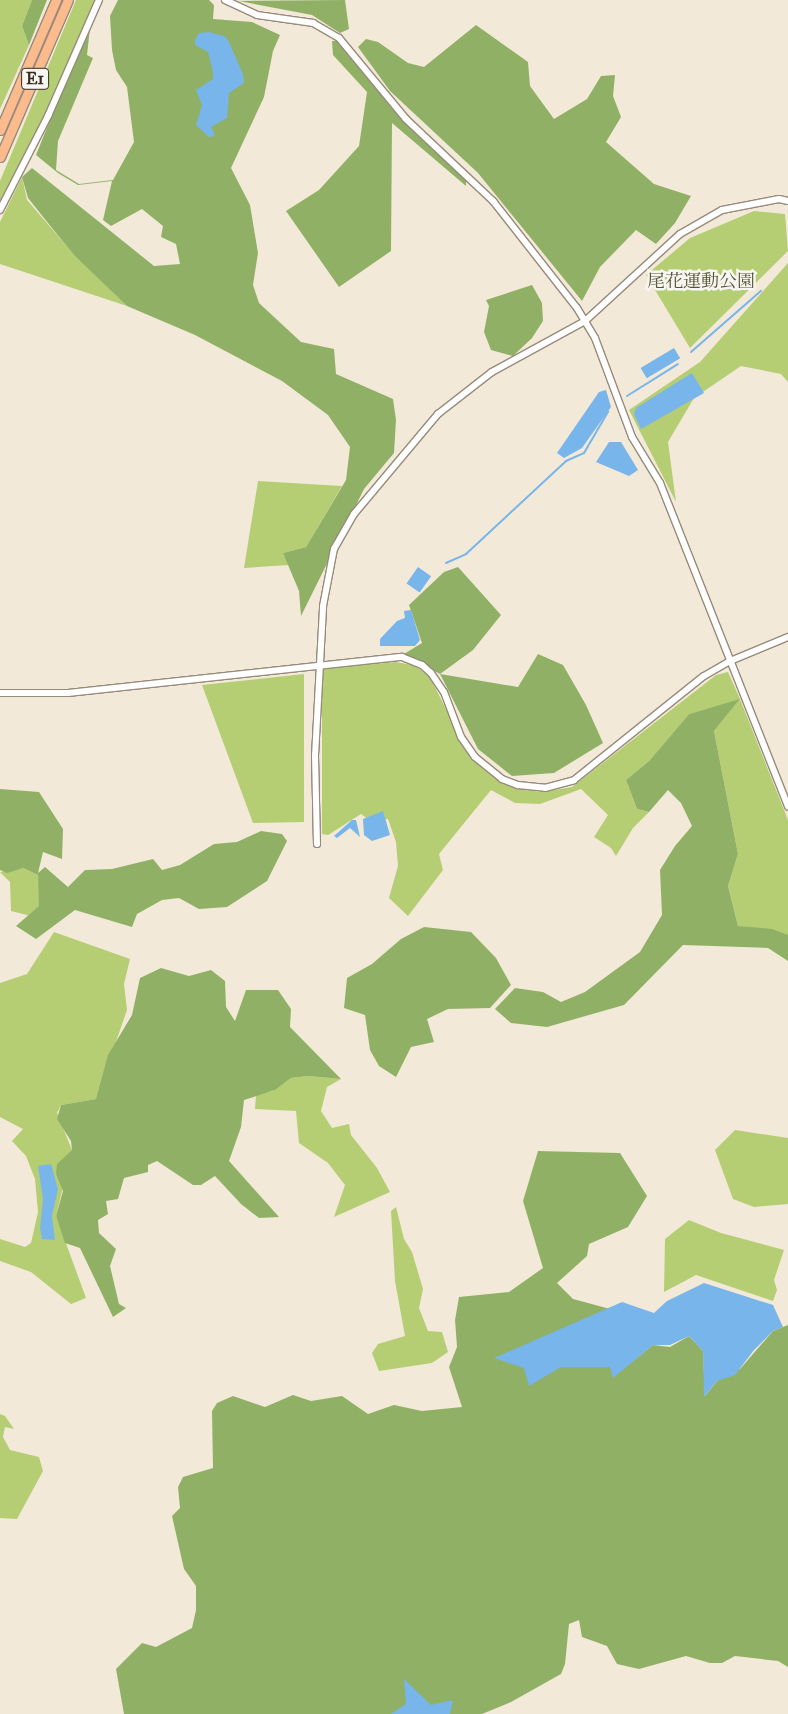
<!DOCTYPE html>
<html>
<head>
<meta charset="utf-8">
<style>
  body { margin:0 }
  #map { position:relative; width:788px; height:1714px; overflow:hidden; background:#f3e9d8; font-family:"IM FELL Great Primer","Noto Serif JP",serif }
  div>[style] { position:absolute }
  .green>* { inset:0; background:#b5ce73 }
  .forest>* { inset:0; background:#90b165 }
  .water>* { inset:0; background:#77b5ea; transform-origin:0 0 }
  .stream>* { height:2px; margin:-1px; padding:0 1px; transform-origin:1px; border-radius:1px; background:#77b5ea }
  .roads { filter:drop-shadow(1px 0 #978a7b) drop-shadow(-1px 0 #978a7b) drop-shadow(0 1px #978a7b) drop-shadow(0 -1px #978a7b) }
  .tertiary>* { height:6px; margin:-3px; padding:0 3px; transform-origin:3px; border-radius:3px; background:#fff }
  .motorway>* { height:9px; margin:-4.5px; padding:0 4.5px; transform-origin:4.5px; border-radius:4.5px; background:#fbbb8d }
  span { translate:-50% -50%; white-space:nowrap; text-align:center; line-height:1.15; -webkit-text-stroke:5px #f6f6f2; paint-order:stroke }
  .shield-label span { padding:1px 4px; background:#f6f6f2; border:1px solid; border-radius:4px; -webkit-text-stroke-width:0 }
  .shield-label { font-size:16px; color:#3b2a1e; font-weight:700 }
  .park-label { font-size:18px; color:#5a5333 }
</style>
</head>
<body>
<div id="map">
  <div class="green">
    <div style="clip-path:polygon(0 0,32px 0,22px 26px,29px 45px,0 109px)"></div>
    <div style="clip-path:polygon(76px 0,98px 0,0 210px,0 181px)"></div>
    <div style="clip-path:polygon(22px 177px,27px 200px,72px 252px,127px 306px,0 264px,0 222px)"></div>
    <div style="clip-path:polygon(754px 211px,785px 214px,788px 251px,690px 348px,646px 275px,690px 238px)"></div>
    <div style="clip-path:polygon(788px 263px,788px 382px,781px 374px,741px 366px,694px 398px,668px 442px,676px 502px,629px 410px,700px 362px)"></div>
    <div style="clip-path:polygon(258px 481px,342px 486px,306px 547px,283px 553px,289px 565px,244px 568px)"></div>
    <div style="clip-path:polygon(395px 662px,414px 665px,430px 677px,470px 758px,517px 789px,543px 792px,572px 787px,716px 675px,728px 672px,740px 699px,788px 820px,788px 938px,738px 926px,728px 886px,738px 854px,714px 731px,739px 700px,689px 714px,649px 761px,626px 780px,637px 809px,649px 812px,633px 828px,616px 856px,611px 848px,594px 837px,608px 815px,581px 789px,540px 804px,515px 803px,491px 790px,439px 854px,443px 870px,408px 916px,389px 898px,398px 866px,396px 842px,388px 819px,372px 822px,361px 814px,328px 835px,322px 834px,322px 669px)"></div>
    <div style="clip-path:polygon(304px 674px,304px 822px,253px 823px,202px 685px)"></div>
    <div style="clip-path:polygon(23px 868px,38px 875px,42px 907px,31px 916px,11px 911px,10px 882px,0 872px)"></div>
    <div style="clip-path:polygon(54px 932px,130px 959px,124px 984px,127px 1010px,96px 1099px,61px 1105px,57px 1113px,72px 1150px,56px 1216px,86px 1298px,71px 1304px,31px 1272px,0 1261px,0 1239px,25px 1247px,31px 1243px,38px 1212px,35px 1179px,26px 1156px,12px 1141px,23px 1129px,0 1117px,0 983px,27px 974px)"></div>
    <div style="clip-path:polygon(308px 1076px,341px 1079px,327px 1087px,321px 1111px,332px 1128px,349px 1124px,351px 1135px,377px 1168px,390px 1192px,334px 1217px,345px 1185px,328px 1163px,299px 1143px,296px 1111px,255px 1109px,256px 1095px,273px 1091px,291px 1078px)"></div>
    <div style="clip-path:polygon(735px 1130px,788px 1138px,788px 1204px,754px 1207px,733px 1199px,715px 1150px)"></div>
    <div style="clip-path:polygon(396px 1207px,404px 1239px,412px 1252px,423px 1289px,419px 1308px,428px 1331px,442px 1332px,448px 1352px,432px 1363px,379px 1371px,372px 1353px,378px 1344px,405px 1336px,395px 1281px,391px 1211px)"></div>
    <div style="clip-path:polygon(689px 1220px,721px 1233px,784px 1250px,774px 1280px,777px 1290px,773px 1301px,696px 1275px,664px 1292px,665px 1239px)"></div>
    <div style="clip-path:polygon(0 1414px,5px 1416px,14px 1429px,5px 1427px,3px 1437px,10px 1450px,39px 1457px,43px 1471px,17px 1519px,0 1518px)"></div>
  </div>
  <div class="forest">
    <div style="clip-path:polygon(32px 0,47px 0,29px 45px,22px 26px)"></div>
    <div style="clip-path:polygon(118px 0,209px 0,214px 5px,213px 19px,252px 22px,280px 35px,273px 51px,264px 97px,231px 168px,250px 205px,258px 253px,253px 285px,259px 303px,301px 342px,334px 349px,336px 374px,393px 399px,396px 420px,394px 453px,364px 489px,301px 616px,299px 591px,283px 553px,306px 547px,346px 480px,350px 447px,328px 415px,282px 381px,195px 335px,127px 306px,75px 256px,52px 228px,28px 198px,22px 177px,32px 168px,154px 266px,180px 264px,176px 244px,161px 237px,163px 226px,142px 209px,111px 226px,103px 220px,112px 181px,78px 185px,58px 173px,36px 155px,91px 19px,87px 55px,93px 58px,58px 141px,56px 170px,79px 184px,113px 180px,134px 142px,127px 87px,116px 70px,112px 50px,110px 16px)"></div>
    <div style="clip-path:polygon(345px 0,349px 29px,340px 33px,312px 15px,239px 1px)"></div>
    <div style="clip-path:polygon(476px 25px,528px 62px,530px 86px,554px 119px,587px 99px,601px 76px,615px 75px,613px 96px,621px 117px,606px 142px,654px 184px,691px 196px,675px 223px,656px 244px,636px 230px,600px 267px,582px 301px,478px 173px,390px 91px,358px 47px,366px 39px,378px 42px,408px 63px,424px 67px)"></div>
    <div style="clip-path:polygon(332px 41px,338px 41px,374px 86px,466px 180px,466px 186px,392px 123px,391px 251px,339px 287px,286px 211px,319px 190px,359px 146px,367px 92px,333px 55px)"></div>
    <div style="clip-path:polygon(532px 285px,542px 303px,543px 321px,532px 338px,513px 356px,491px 350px,484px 332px,489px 306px,486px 300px)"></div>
    <div style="clip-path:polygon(458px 567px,501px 615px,473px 650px,440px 674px,518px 687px,538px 654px,563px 665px,586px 705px,603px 743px,554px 773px,512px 776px,478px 749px,440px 674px,404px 654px,422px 643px,409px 605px,444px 572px)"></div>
    <div style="clip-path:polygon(740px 699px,714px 731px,738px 854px,728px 886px,738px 926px,772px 929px,788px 935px,788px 961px,768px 948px,683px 945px,624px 1005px,547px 1027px,511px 1023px,495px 1009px,515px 988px,543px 992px,561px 1002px,585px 992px,640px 952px,662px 915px,660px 870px,675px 846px,692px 826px,681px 803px,668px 790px,649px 812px,637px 809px,626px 780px,649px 761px,689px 714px)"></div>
    <div style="clip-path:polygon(0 789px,39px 792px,63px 829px,62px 859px,43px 852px,38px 873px,45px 867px,68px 887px,85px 870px,112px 869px,153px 859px,162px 870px,180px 865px,214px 844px,237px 842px,261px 831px,282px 834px,287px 841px,267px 881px,227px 907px,199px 909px,179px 898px,162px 900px,137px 914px,132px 927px,75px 910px,36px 939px,16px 926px,39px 906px,38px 875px,23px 868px,7px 873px,0 870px)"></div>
    <div style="clip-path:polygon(424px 927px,471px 932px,496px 958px,511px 985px,490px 1008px,448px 1009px,427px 1019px,434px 1042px,411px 1047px,396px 1077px,379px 1066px,370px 1050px,365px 1015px,344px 1008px,347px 978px,372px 964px,401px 939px)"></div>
    <div style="clip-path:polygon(161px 968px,189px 976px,211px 970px,225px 981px,226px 1007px,235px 1021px,246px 990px,278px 990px,291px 1009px,290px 1027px,341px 1079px,308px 1076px,291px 1078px,275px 1090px,244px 1100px,241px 1127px,229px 1161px,279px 1217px,259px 1218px,241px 1204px,215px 1176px,201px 1185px,193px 1185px,157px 1161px,148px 1165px,148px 1172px,124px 1178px,118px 1199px,106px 1201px,108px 1214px,98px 1220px,99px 1233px,116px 1249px,110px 1266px,119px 1304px,126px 1308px,113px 1317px,80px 1248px,65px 1243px,56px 1216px,63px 1191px,56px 1174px,57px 1164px,72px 1150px,71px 1141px,57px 1119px,61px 1105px,96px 1099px,108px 1055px,132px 1015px,140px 978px)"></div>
    <div style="clip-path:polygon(538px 1151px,620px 1153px,647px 1196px,628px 1227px,589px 1244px,587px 1256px,557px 1283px,573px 1299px,625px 1313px,613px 1377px,653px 1345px,670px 1347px,689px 1336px,703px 1351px,705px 1396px,717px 1381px,740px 1369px,773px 1331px,788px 1325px,788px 1667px,778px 1661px,735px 1656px,722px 1663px,710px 1663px,686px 1656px,639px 1669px,617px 1664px,607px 1646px,582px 1637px,579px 1620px,569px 1624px,565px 1664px,561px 1674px,511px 1702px,482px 1714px,124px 1714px,116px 1669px,142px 1643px,156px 1647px,192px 1628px,196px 1610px,196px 1586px,184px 1569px,172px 1516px,180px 1508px,178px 1487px,183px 1477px,213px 1468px,212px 1411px,217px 1403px,233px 1396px,265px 1407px,293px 1395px,311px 1401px,342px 1396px,368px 1414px,394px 1405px,422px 1411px,462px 1407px,449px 1367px,457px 1347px,455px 1320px,459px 1297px,509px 1292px,543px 1268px,523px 1201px)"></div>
  </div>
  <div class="water">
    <div style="clip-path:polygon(209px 32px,224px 36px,228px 40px,243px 74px,244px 83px,229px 93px,227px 118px,211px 127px,215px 136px,209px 137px,196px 125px,202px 105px,196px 90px,213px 79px,213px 72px,208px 52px,195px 45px,195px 40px,199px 33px)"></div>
    <div style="left:674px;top:348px;width:12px;height:39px;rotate:59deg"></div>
    <div style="clip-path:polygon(692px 373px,704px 393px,641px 429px,634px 414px,636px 408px)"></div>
    <div style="clip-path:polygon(606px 390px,611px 407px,582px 448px,564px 458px,557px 453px,599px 392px)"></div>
    <div style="clip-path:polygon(609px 442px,621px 442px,638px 470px,629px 476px,596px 462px)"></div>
    <div style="left:418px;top:567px;width:16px;height:20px;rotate:35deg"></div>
    <div style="clip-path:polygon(411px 610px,420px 640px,415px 646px,380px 646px,380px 639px,397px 621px,405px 618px,404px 611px)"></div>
    <div style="clip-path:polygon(383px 811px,390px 835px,372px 841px,364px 835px,363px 819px)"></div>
    <div style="clip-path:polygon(352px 820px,356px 820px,360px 837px,350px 828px,337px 838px,334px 836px)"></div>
    <div style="clip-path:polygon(51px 1164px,58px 1189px,52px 1216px,55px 1240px,42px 1239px,40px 1228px,43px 1199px,38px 1166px)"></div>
    <div style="clip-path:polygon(704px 1283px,773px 1305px,783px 1327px,773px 1331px,754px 1350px,735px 1375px,717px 1381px,704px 1397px,703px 1351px,689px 1336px,670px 1345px,653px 1345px,613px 1378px,610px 1367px,561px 1367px,529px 1386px,524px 1368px,494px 1358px,622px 1302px,654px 1313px,667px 1301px)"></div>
    <div style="clip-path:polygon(404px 1679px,431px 1705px,453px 1700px,450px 1714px,391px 1714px,406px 1704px)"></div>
  </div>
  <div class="stream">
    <div style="left:691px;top:352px;width:93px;rotate:-41.1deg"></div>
    <div style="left:627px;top:396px;width:60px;rotate:-32.1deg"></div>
    <div style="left:446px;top:563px;width:22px;rotate:-24deg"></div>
    <div style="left:466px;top:554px;width:137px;rotate:-42.9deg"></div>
    <div style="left:566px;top:461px;width:20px;rotate:-24deg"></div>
    <div style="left:584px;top:453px;width:48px;rotate:-59.7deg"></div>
  </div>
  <div class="roads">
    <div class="tertiary">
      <div style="left:225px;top:0;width:35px;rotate:25deg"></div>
      <div style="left:257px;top:15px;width:57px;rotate:8.1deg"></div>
      <div style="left:313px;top:23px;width:30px;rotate:30deg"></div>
      <div style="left:339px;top:38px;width:105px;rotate:50.4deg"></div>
      <div style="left:406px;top:119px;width:120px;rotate:43.3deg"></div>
      <div style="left:493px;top:201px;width:136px;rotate:51.9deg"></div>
      <div style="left:577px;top:308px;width:35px;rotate:59deg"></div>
      <div style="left:595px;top:338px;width:106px;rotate:69.5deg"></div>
      <div style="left:632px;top:437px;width:54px;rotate:58.7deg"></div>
      <div style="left:660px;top:483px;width:348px;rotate:68.4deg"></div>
      <div style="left:0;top:210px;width:106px;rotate:-62.9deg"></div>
      <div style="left:48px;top:116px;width:127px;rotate:-66.3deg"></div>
      <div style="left:0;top:693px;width:68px"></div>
      <div style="left:68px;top:693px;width:336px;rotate:-6.2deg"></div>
      <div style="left:402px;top:657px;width:22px;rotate:22deg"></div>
      <div style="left:422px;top:665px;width:12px;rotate:42deg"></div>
      <div style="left:431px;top:673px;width:23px;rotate:56deg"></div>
      <div style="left:444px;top:692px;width:48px;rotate:69.3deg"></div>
      <div style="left:461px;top:737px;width:24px;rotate:55deg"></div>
      <div style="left:475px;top:757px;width:35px;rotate:39deg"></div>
      <div style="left:502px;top:779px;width:17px;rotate:21deg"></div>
      <div style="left:518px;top:785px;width:27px;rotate:6deg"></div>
      <div style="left:545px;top:788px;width:30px;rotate:-15deg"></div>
      <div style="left:574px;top:780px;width:166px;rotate:-38.7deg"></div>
      <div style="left:704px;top:676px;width:30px;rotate:-30deg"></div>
      <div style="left:730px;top:661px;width:63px;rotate:-22.5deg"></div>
      <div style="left:317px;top:844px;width:88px;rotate:-91.3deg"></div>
      <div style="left:315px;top:756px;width:150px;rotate:-86.9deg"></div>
      <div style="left:323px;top:606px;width:58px;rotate:-79.1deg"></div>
      <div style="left:334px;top:549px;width:40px;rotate:-60.3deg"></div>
      <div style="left:354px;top:514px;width:131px;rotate:-50deg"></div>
      <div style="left:438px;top:414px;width:68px;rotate:-37.9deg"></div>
      <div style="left:492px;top:372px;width:106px;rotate:-28.7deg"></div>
      <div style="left:585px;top:321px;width:129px;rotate:-42.5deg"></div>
      <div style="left:680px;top:234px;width:48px;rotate:-29.7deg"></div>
      <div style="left:722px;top:210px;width:58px;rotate:-10.9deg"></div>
      <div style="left:779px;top:199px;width:9px;rotate:13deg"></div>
    </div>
    <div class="motorway">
      <div style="left:0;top:130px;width:142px;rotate:-66.7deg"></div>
      <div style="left:0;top:157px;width:171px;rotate:-66.6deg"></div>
    </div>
  </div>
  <div class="shield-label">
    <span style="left:35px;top:79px">E1</span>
  </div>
  <div class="park-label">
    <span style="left:701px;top:281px">尾花運動公園</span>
  </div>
</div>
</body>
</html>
